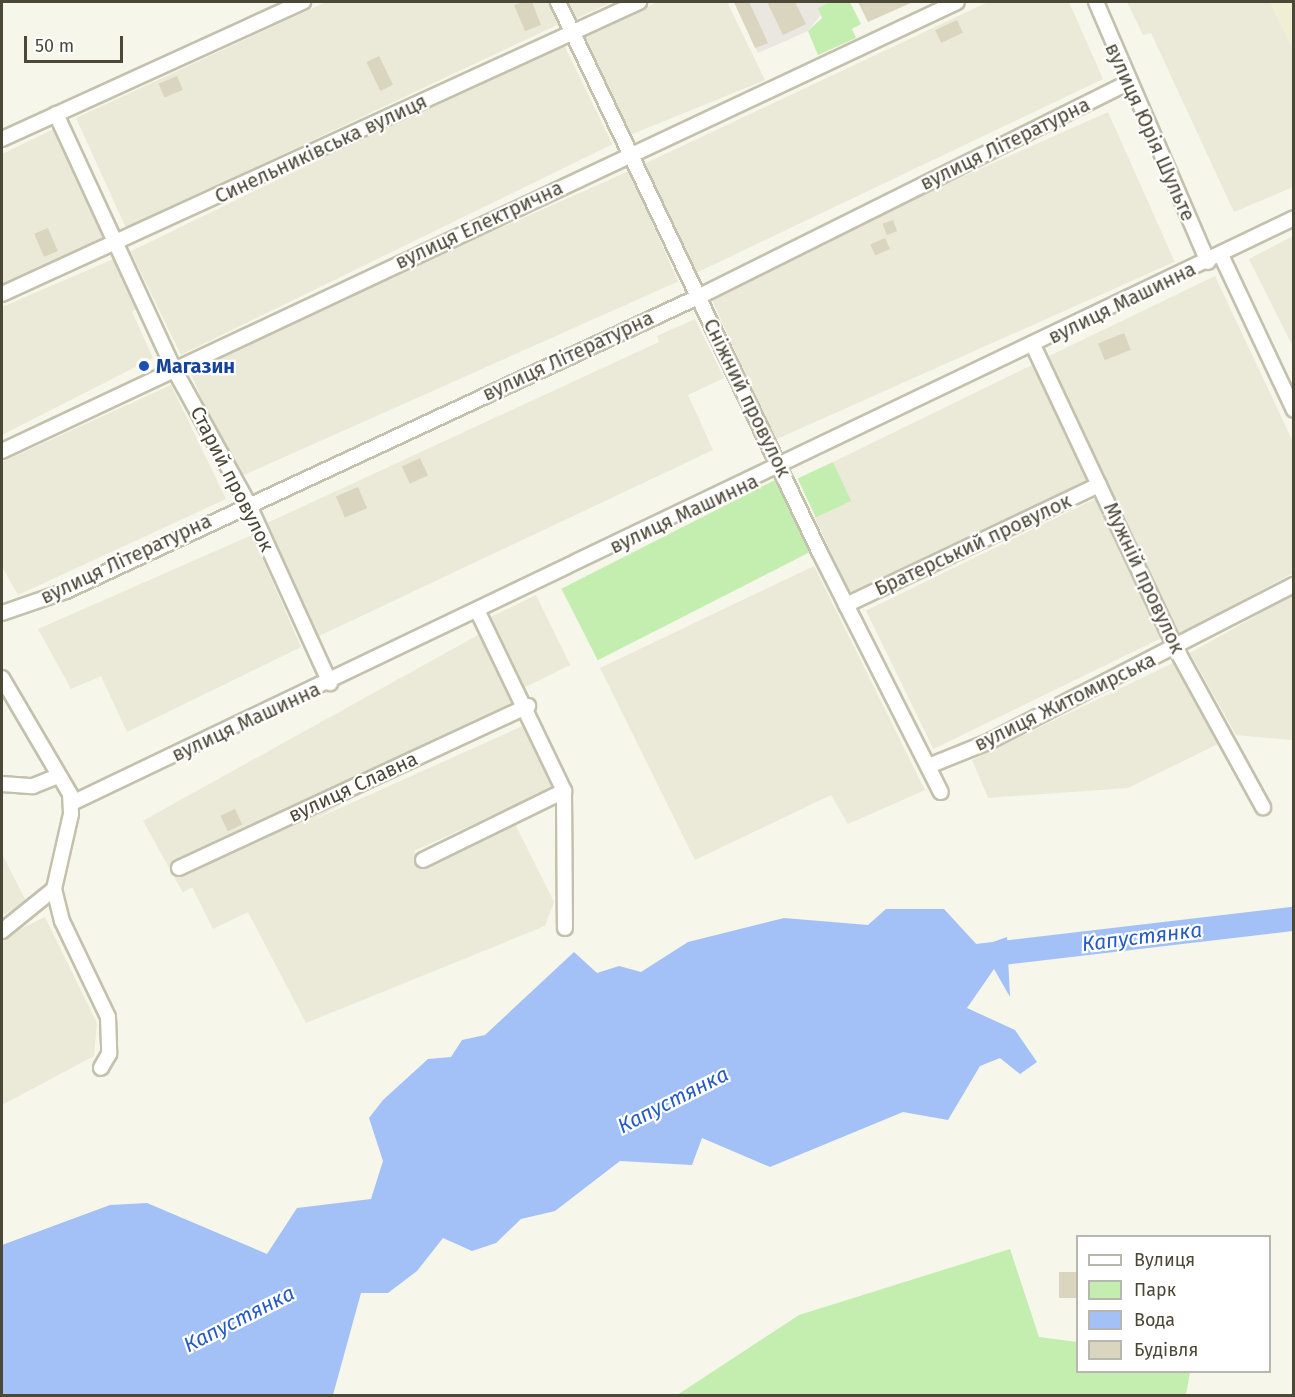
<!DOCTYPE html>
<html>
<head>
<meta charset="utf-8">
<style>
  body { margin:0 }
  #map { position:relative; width:1295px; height:1397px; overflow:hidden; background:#f6f6ea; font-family:"Fira Sans",sans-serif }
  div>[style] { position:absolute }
  .residential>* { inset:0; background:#ebe9d8; transform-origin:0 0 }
  .industrial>* { inset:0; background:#e9e7df }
  .education>* { inset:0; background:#f0efd3 }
  .green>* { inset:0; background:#c3eeb0; transform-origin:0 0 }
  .water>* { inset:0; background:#a3c1f7 }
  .river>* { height:24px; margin:-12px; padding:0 12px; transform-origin:12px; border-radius:12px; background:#a3c1f7 }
  .building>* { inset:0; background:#d9d5be; transform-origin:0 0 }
  .roads { filter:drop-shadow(2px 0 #c3c1ac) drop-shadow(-2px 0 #c3c1ac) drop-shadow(0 2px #c3c1ac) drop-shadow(0 -2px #c3c1ac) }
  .minor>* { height:14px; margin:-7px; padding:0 7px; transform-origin:7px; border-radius:7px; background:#fff }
  .dots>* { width:16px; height:16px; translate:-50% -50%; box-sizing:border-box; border:3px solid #fff; border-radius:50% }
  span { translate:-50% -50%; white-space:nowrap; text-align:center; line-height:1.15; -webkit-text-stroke:4.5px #fff; paint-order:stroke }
  .street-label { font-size:20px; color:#4c4837 }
  .transit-label { font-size:20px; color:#164399; font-weight:700 }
  .left { translate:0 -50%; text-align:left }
  .water-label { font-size:21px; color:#255bc3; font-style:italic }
  .frame { position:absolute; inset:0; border:3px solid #4c4837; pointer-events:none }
  .legend { position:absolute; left:1076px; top:1235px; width:195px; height:138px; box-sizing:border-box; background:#fff; border:2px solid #b7b6af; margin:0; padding:8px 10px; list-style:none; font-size:18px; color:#4c4837 }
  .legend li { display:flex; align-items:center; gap:12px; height:30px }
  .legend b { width:30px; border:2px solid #b7b6af }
  .scale { position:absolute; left:24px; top:36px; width:99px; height:27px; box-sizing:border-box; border:3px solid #4c4837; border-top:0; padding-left:8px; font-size:18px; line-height:21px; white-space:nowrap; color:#4c4837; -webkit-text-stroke:4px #fff; paint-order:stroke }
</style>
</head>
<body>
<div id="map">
  <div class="residential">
    <div style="clip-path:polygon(326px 2px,548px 2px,559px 24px,126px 228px,76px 118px)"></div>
    <div style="clip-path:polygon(566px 2px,612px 2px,575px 19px)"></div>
    <div style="clip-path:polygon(658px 2px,727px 2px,765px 80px,625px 137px,583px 37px)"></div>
    <div style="clip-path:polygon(988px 2px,1069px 2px,1103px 79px,696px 273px,644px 164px)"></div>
    <div style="clip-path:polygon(1127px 2px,1270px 2px,1293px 49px,1293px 187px,1234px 212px,1151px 33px,1143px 35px)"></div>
    <div style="left:562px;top:41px;width:115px;height:480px;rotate:64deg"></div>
    <div style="left:1108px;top:112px;width:164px;height:438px;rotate:66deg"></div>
    <div style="clip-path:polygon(54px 129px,108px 237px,2px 287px,2px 154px)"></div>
    <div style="left:629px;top:171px;width:121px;height:483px;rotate:66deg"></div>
    <div style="clip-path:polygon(1293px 236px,1293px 347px,1249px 259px)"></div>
    <div style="clip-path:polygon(118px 257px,138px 308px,132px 312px,153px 358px,2px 435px,2px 307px)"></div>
    <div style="clip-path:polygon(1215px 276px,1293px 442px,1293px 573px,1179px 634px,1047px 357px)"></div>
    <div style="clip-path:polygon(695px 319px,724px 378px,688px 395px,713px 450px,317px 637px,265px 524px,659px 342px,657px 336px)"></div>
    <div style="clip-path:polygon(1036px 363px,1092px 484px,852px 599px,815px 518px,850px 501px,833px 462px)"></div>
    <div style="clip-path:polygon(171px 385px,226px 499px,18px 595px,2px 567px,2px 462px)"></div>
    <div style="left:1097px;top:498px;width:154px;height:257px;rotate:64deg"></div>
    <div style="clip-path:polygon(252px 535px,301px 647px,127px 732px,101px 676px,71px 689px,38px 629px)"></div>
    <div style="clip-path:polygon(814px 566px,925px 790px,848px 824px,831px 795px,695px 860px,600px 668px)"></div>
    <div style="left:536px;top:595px;width:78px;height:51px;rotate:64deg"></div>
    <div style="clip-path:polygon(1293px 595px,1293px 740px,1236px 735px,1190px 653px)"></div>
    <div style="left:478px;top:635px;width:82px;height:383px;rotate:61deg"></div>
    <div style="clip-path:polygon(1177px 661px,1218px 744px,1128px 788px,988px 798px,972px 760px)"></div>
    <div style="clip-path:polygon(527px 724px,555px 787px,414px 851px,424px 868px,515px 824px,554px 902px,545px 926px,306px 1023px,248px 912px,213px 929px,187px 877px)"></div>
    <div style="clip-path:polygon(2px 854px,27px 903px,2px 915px)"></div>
    <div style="clip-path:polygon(45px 917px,97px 1023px,94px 1056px,2px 1105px,2px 938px)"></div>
  </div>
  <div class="industrial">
    <div style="clip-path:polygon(734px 2px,831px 2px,808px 31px,758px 53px)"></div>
  </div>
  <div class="education">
    <div style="clip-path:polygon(1270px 2px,1293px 2px,1293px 49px)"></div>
  </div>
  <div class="green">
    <div style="clip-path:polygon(831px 2px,850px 2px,861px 24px,852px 29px,856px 38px,818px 55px,808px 31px,822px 18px,818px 8px)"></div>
    <div style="left:833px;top:462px;width:43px;height:39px;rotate:65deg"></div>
    <div style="left:777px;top:479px;width:80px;height:242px;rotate:63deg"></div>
    <div style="clip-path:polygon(1010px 1249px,1039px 1337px,1077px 1342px,1078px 1372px,1190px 1372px,1186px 1395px,677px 1395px,799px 1315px)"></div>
  </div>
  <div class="water">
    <div style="clip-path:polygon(886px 909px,944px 909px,979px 947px,1007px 937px,1010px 997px,994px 969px,967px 1008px,1015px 1030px,1037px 1062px,1020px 1074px,1000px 1058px,980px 1066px,948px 1120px,903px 1112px,770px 1167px,702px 1138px,692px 1165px,620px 1161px,555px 1211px,521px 1219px,496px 1243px,472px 1251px,443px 1238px,417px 1271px,388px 1293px,361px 1293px,333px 1395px,2px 1395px,2px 1245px,110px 1205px,147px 1203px,267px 1254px,297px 1208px,371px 1199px,383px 1161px,369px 1118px,383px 1100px,428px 1059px,451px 1057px,462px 1040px,485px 1035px,574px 952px,597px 973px,619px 966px,641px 972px,688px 942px,784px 918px,868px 925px)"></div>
  </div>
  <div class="river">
    <div style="left:977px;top:956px;width:319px;rotate:-6.7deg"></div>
  </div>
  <div class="building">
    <div style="clip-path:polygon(523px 2px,532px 2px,541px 25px,525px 31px,514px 5px)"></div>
    <div style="clip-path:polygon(734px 2px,749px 2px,768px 43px,755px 48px)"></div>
    <div style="clip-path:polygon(767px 2px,795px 2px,806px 24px,783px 35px)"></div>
    <div style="clip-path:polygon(858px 2px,913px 2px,868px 22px)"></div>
    <div style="left:957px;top:20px;width:14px;height:24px;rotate:65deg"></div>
    <div style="left:379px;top:56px;width:32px;height:14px;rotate:64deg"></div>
    <div style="left:177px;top:76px;width:15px;height:20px;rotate:67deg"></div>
    <div style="left:893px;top:220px;width:12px;height:11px;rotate:70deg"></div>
    <div style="left:48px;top:228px;width:25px;height:15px;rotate:67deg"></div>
    <div style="left:885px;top:238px;width:12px;height:16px;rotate:66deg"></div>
    <div style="left:1124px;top:333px;width:18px;height:28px;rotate:68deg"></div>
    <div style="left:420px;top:458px;width:19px;height:20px;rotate:65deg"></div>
    <div style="left:358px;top:487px;width:23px;height:24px;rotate:67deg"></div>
    <div style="left:235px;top:809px;width:17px;height:16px;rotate:65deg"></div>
    <div style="left:1078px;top:1272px;width:26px;height:19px;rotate:90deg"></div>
  </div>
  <div class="roads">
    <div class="minor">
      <div style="left:558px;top:2px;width:608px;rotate:64.57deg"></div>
      <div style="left:819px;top:551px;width:270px;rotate:63.2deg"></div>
      <div style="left:1096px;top:2px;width:283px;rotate:66.7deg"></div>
      <div style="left:56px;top:114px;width:281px;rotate:65.2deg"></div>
      <div style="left:174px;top:369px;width:153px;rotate:61.1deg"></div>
      <div style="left:248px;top:503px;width:198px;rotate:65.5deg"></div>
      <div style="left:2px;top:139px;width:331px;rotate:-24.5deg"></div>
      <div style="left:1221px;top:255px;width:171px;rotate:64.8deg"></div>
      <div style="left:2px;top:294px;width:701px;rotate:-24.63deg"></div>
      <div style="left:1033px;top:345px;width:334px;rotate:64.8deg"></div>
      <div style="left:1175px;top:647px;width:183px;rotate:61.2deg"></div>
      <div style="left:2px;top:451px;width:1055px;rotate:-25.18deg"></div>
      <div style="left:846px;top:605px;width:280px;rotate:-25.4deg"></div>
      <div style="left:478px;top:612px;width:199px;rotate:64.3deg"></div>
      <div style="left:564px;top:791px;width:137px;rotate:89.6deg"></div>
      <div style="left:2px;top:613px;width:68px;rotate:-19deg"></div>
      <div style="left:66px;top:591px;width:697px;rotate:-24.95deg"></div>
      <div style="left:698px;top:297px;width:479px;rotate:-26.5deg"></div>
      <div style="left:2px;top:678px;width:134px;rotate:59.6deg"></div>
      <div style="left:70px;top:794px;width:20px;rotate:87deg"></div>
      <div style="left:71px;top:814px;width:77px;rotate:102.8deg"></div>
      <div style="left:54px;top:889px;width:33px;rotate:76deg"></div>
      <div style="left:62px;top:921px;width:106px;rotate:64.4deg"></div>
      <div style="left:108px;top:1017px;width:37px;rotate:88deg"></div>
      <div style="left:109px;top:1054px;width:16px;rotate:120deg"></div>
      <div style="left:931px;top:765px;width:61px;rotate:-22deg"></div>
      <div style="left:988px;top:742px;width:344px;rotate:-27.2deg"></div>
      <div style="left:2px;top:784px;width:31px;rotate:4deg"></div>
      <div style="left:33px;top:786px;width:27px;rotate:-22deg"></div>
      <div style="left:72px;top:803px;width:1355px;rotate:-25.58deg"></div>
      <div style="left:423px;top:860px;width:157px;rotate:-26.1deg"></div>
      <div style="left:179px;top:868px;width:385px;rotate:-24.9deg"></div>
      <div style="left:2px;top:931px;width:67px;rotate:-38.9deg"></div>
    </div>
  </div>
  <div class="dots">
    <div style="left:144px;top:366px;background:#1a4fb4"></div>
  </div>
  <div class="street-label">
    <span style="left:1150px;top:132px;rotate:66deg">вулиця Юрія Шульте</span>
    <span style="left:1005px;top:144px;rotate:-26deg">вулиця Літературна</span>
    <span style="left:321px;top:149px;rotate:-25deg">Синельниківська вулиця</span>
    <span style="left:479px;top:225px;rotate:-25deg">вулиця Електрична</span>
    <span style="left:1122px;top:303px;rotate:-26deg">вулиця Машинна</span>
    <span style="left:568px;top:356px;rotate:-25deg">вулиця Літературна</span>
    <span style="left:747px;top:398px;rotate:64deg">Сніжний провулок</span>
    <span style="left:232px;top:479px;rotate:63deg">Старий провулок</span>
    <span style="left:684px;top:514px;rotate:-25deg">вулиця Машинна</span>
    <span style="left:973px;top:545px;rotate:-25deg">Братерський провулок</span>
    <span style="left:126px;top:559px;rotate:-25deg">вулиця Літературна</span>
    <span style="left:1144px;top:578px;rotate:65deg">Мужній провулок</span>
    <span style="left:1065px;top:702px;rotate:-26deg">вулиця Житомирська</span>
    <span style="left:246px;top:722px;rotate:-25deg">вулиця Машинна</span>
    <span style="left:353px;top:787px;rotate:-25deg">вулиця Славна</span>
  </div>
  <div class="transit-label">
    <span class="left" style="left:156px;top:366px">Магазин</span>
  </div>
  <div class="water-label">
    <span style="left:1142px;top:937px;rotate:-7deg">Капустянка</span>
    <span style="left:673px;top:1100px;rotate:-27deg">Капустянка</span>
    <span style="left:239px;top:1319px;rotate:-27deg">Капустянка</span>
  </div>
  <div class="frame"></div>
  <ul class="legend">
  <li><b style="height:8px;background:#fff"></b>Вулиця</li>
  <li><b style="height:16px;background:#c3eeb0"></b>Парк</li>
  <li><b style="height:16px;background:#a3c1f7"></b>Вода</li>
  <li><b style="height:16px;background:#d9d5be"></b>Будівля</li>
  </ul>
  <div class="scale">50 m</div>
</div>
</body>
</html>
